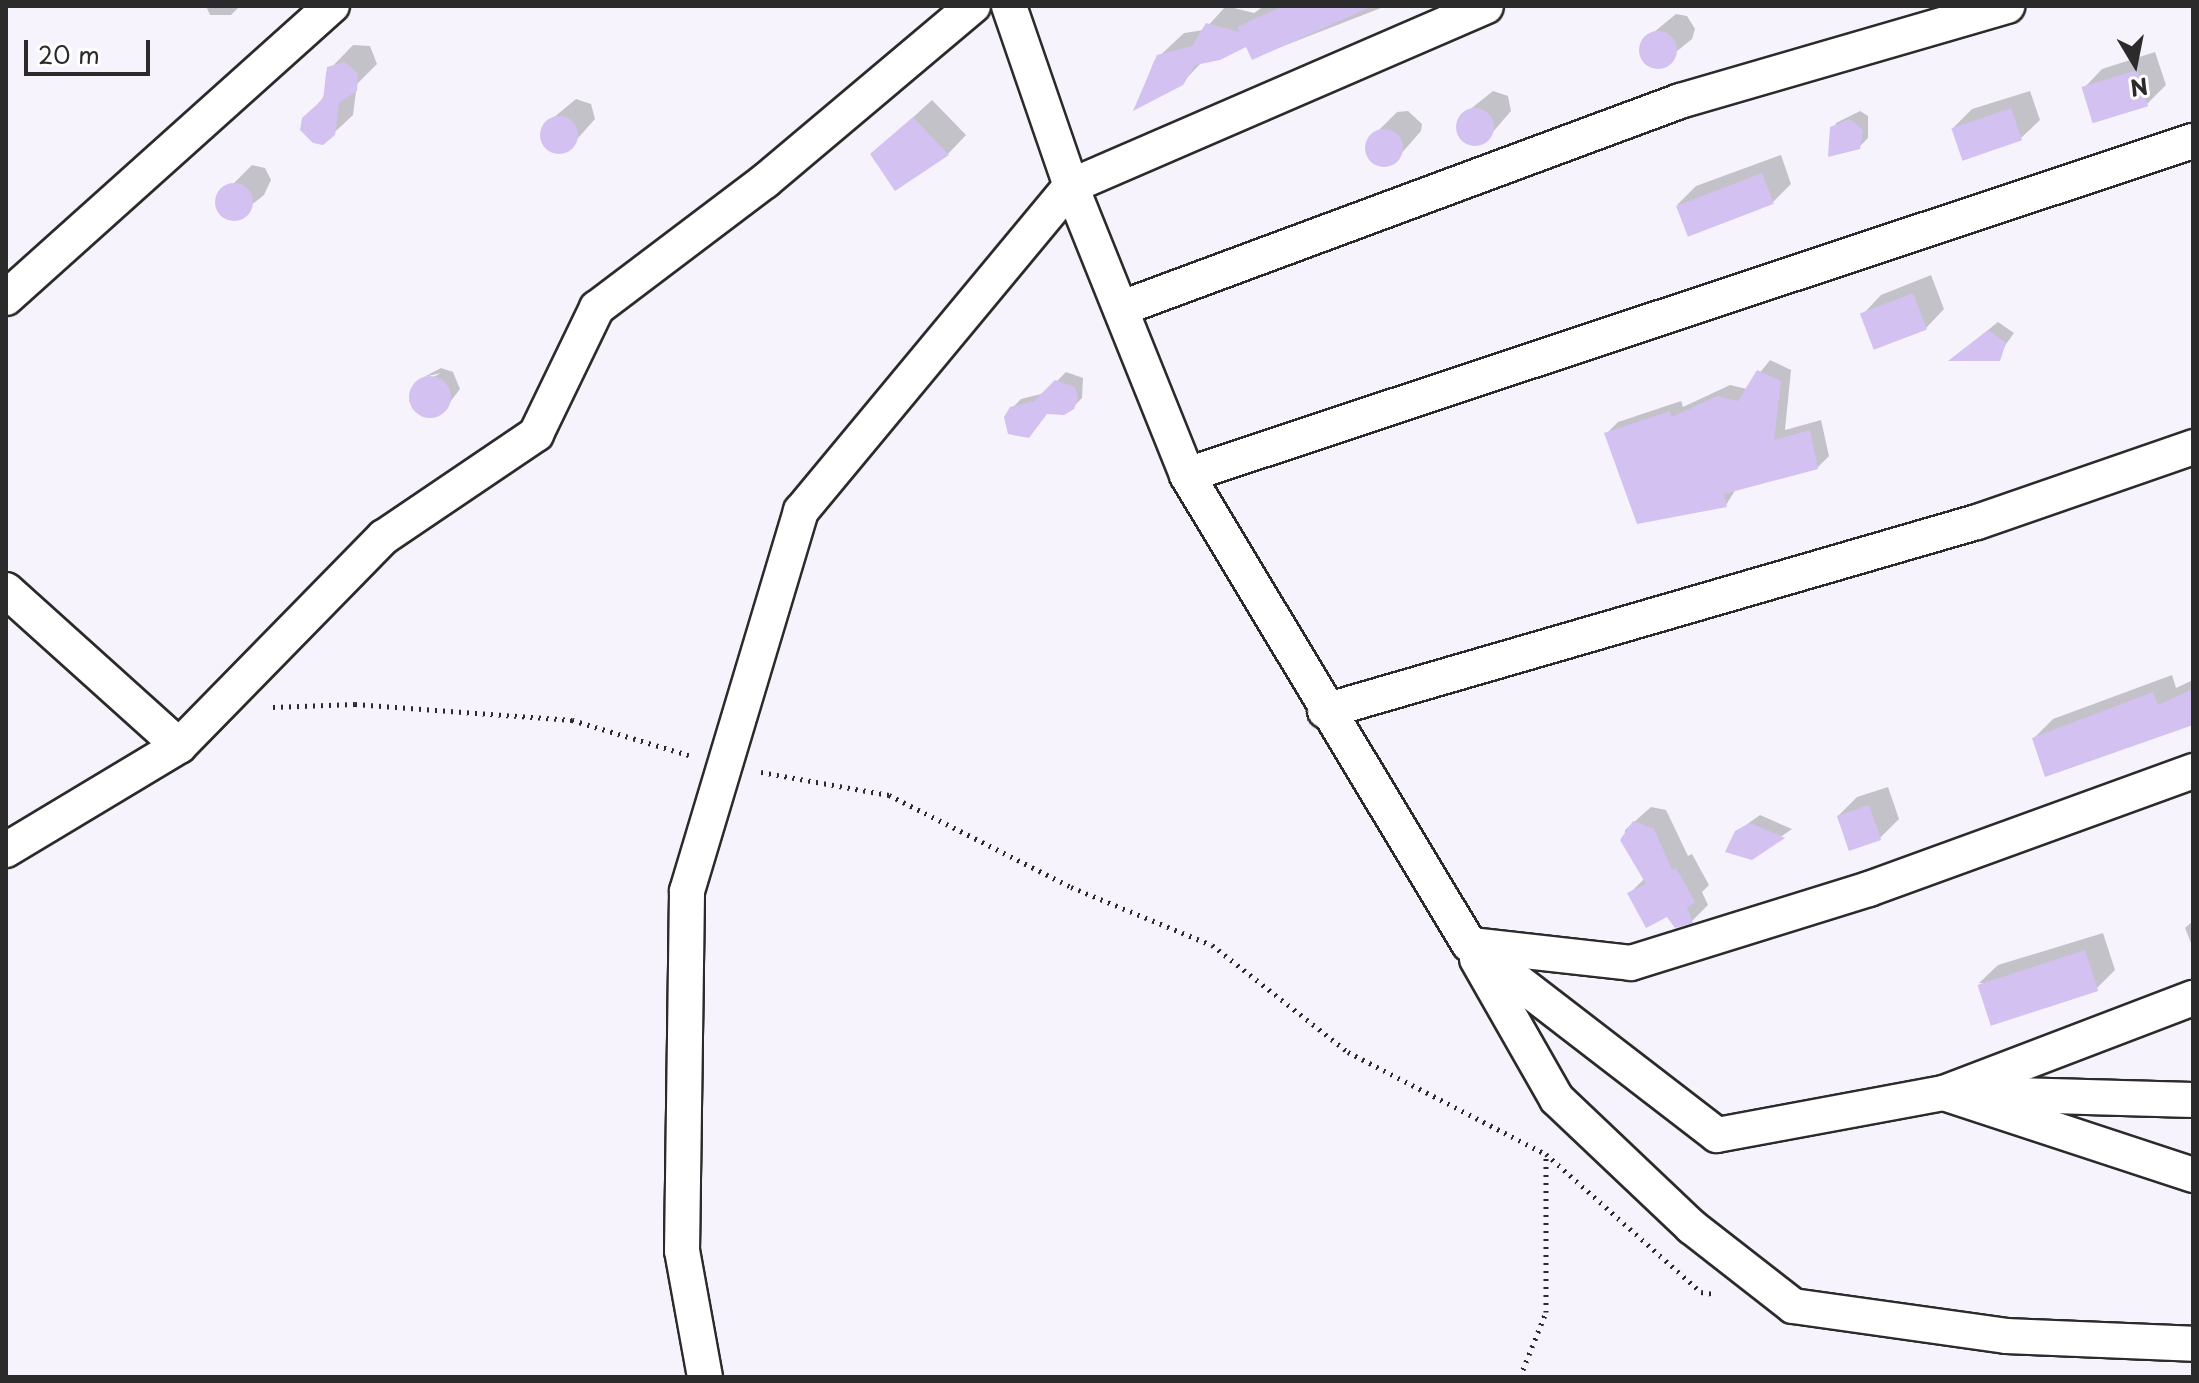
<!DOCTYPE html>
<html>
<head>
<meta charset="utf-8">
<style>
  body { margin:0 }
  #map { position:relative; width:2199px; height:1383px; overflow:hidden; background:#f6f3fc; font-family:"Playpen Sans",sans-serif }
  div>[style] { position:absolute }
  .shadow>* { inset:0; background:#0003 }
  .building>* { inset:0; background:#d3c1f2; transform-origin:0 0 }
  .round { border-radius:50% }
  .path>* { height:5px; margin-top:-2.5px; transform-origin:0; background:repeating-linear-gradient(90deg,#2b2b2b 0 2px,transparent 0 8px) }
  .roads { filter:drop-shadow(2px 0 #2b2b2b) drop-shadow(-2px 0 #2b2b2b) drop-shadow(0 2px #2b2b2b) drop-shadow(0 -2px #2b2b2b) }
  .minor>* { height:34px; margin:-17px; padding:0 17px; transform-origin:17px; border-radius:17px; background:#fff }
  span { translate:-50% -50%; white-space:nowrap; text-align:center; line-height:1.15; -webkit-text-stroke:6px #fff; paint-order:stroke }
  .frame { position:absolute; inset:0; border:8px solid #2b2b2b; pointer-events:none }
  .north { position:absolute; left:2095px; top:24px; width:80px; height:80px; -webkit-text-stroke:6px #fff; paint-order:stroke; rotate:170deg; font-size:22px; font-weight:700; line-height:32px; text-align:center; color:#2b2b2b }
  .north::after { content:''; display:block; margin:auto; width:28px; height:36px; background:#2b2b2b; clip-path:polygon(50% 0,100% 100%,50% 72%,0 100%) }
  .scale { position:absolute; left:24px; top:40px; width:126px; height:36px; box-sizing:border-box; border:4px solid #2b2b2b; border-top:0; padding-left:10px; font-size:24px; line-height:28px; white-space:nowrap; color:#2b2b2b; -webkit-text-stroke:6px #fff; paint-order:stroke }
</style>
</head>
<body>
<div id="map">
  <div class="shadow">
    <div style="clip-path:polygon(206px 6px,240px 6px,231px 15px,210px 15px)"></div>
    <div style="clip-path:polygon(1226px 6px,1254px 13px,1264px 6px,1386px 6px,1253px 58px,1247px 44px,1203px 61px,1181px 84px,1137px 107px,1154px 61px,1184px 33px,1204px 30px)"></div>
    <div style="clip-path:polygon(1676px 14px,1687px 16px,1695px 29px,1692px 39px,1656px 68px,1644px 60px,1642px 42px)"></div>
    <div style="clip-path:polygon(353px 45px,370px 46px,377px 64px,357px 84px,353px 115px,323px 143px,309px 139px,302px 124px,325px 95px,326px 73px)"></div>
    <div style="clip-path:polygon(2155px 52px,2166px 85px,2147px 104px,2095px 121px,2084px 88px,2102px 69px)"></div>
    <div style="clip-path:polygon(1493px 91px,1508px 96px,1511px 111px,1486px 140px,1473px 145px,1457px 132px,1463px 115px)"></div>
    <div style="clip-path:polygon(2030px 91px,2040px 120px,2021px 138px,1953px 128px,1972px 109px)"></div>
    <div style="clip-path:polygon(576px 99px,591px 104px,595px 119px,570px 147px,553px 151px,542px 134px,547px 123px)"></div>
    <div style="clip-path:polygon(932px 100px,966px 135px,948px 154px,873px 154px)"></div>
    <div style="clip-path:polygon(1408px 111px,1422px 124px,1421px 131px,1393px 163px,1379px 163px,1370px 157px,1369px 140px,1397px 112px)"></div>
    <div style="clip-path:polygon(1860px 111px,1868px 116px,1868px 138px,1859px 147px,1831px 154px,1836px 123px)"></div>
    <div style="clip-path:polygon(1781px 155px,1791px 184px,1773px 202px,1677px 205px,1696px 186px)"></div>
    <div style="clip-path:polygon(252px 165px,265px 168px,271px 180px,264px 195px,235px 218px,220px 211px,217px 200px)"></div>
    <div style="clip-path:polygon(1931px 275px,1944px 309px,1926px 328px,1863px 314px,1881px 295px)"></div>
    <div style="clip-path:polygon(1998px 322px,2014px 333px,1994px 361px,1952px 359px)"></div>
    <div style="clip-path:polygon(1770px 360px,1791px 370px,1785px 430px,1821px 420px,1829px 456px,1817px 468px,1736px 489px,1726px 505px,1607px 433px,1618px 422px,1681px 401px,1683px 407px,1730px 385px,1747px 389px)"></div>
    <div style="clip-path:polygon(441px 368px,453px 372px,460px 389px,444px 410px,421px 412px,409px 401px,416px 386px,441px 373px,424px 377px)"></div>
    <div style="clip-path:polygon(1066px 372px,1083px 378px,1082px 398px,1072px 408px,1048px 412px,1028px 436px,1013px 435px,1005px 422px,1012px 408px,1021px 399px,1045px 393px)"></div>
    <div style="clip-path:polygon(2172px 675px,2176px 688px,2193px 680px,2193px 723px,2034px 738px,2053px 719px)"></div>
    <div style="clip-path:polygon(1888px 787px,1899px 819px,1880px 838px,1849px 849px,1838px 816px,1857px 797px)"></div>
    <div style="clip-path:polygon(1651px 807px,1666px 810px,1688px 856px,1692px 854px,1709px 885px,1702px 892px,1708px 905px,1692px 921px,1676px 926px,1668px 914px,1630px 893px,1645px 878px,1624px 846px,1625px 830px)"></div>
    <div style="clip-path:polygon(1760px 815px,1792px 829px,1752px 857px,1736px 832px)"></div>
    <div style="clip-path:polygon(2193px 921px,2193px 948px,2185px 928px)"></div>
    <div style="clip-path:polygon(2103px 933px,2115px 970px,2096px 989px,1979px 983px,1998px 965px)"></div>
  </div>
  <div class="building">
    <div style="clip-path:polygon(1283px 6px,1373px 6px,1252px 60px,1246px 47px,1220px 60px,1195px 65px,1183px 85px,1133px 111px,1157px 55px,1192px 46px,1206px 23px,1240px 32px,1237px 27px)"></div>
    <div class="round" style="left:1639px;top:31px;width:38px;height:38px"></div>
    <div style="clip-path:polygon(345px 62px,358px 74px,357px 91px,339px 103px,335px 135px,323px 145px,313px 143px,300px 130px,302px 118px,323px 99px,327px 67px)"></div>
    <div style="left:2137px;top:70px;width:38px;height:58px;rotate:73deg"></div>
    <div style="left:2011px;top:108px;width:34px;height:63px;rotate:71deg"></div>
    <div class="round" style="left:1456px;top:108px;width:38px;height:38px"></div>
    <div class="round" style="left:540px;top:116px;width:38px;height:38px"></div>
    <div style="clip-path:polygon(913px 117px,949px 155px,895px 191px,870px 154px)"></div>
    <div style="clip-path:polygon(1850px 119px,1863px 130px,1860px 149px,1828px 157px,1830px 127px)"></div>
    <div class="round" style="left:1365px;top:129px;width:38px;height:38px"></div>
    <div style="left:1762px;top:173px;width:33px;height:92px;rotate:69deg"></div>
    <div class="round" style="left:215px;top:183px;width:38px;height:38px"></div>
    <div style="left:1913px;top:293px;width:39px;height:57px;rotate:69deg"></div>
    <div style="clip-path:polygon(1988px 330px,2006px 343px,2000px 361px,1948px 361px)"></div>
    <div style="clip-path:polygon(1757px 370px,1781px 381px,1774px 440px,1810px 430px,1818px 469px,1724px 494px,1727px 507px,1637px 524px,1604px 433px,1670px 411px,1672px 417px,1717px 396px,1738px 401px)"></div>
    <div class="round" style="left:409px;top:376px;width:42px;height:42px"></div>
    <div style="clip-path:polygon(1055px 380px,1075px 387px,1078px 398px,1074px 409px,1064px 415px,1047px 414px,1029px 438px,1008px 434px,1004px 417px,1010px 407px,1034px 401px)"></div>
    <div style="clip-path:polygon(2193px 689px,2193px 725px,2045px 777px,2032px 738px,2153px 692px,2158px 705px)"></div>
    <div style="left:1869px;top:805px;width:37px;height:34px;rotate:71deg"></div>
    <div style="clip-path:polygon(1633px 821px,1654px 829px,1672px 870px,1676px 868px,1695px 902px,1687px 907px,1693px 923px,1675px 928px,1667px 917px,1646px 928px,1627px 893px,1646px 884px,1620px 840px)"></div>
    <div style="clip-path:polygon(1750px 823px,1785px 838px,1752px 860px,1725px 852px,1735px 831px)"></div>
    <div style="left:2085px;top:950px;width:43px;height:113px;rotate:72deg"></div>
  </div>
  <div class="path">
    <div style="left:273px;top:707px;width:82px;rotate:-2.1deg"></div>
    <div style="left:355px;top:704px;width:218px;rotate:4.2deg"></div>
    <div style="left:572px;top:720px;width:122px;rotate:16.7deg"></div>
    <div style="left:761px;top:772px;width:130px;rotate:10.2deg"></div>
    <div style="left:889px;top:795px;width:204px;rotate:26.8deg"></div>
    <div style="left:1071px;top:887px;width:152px;rotate:22.4deg"></div>
    <div style="left:1212px;top:945px;width:173px;rotate:38.2deg"></div>
    <div style="left:1348px;top:1052px;width:223px;rotate:27.3deg"></div>
    <div style="left:1546px;top:1154px;width:208px;rotate:41.7deg"></div>
    <div style="left:1701px;top:1292px;width:12px;rotate:9deg"></div>
    <div style="left:1520px;top:1377px;width:70px;rotate:-68.2deg"></div>
    <div style="left:1546px;top:1312px;width:157px;rotate:-90deg"></div>
  </div>
  <div class="roads">
    <div class="minor">
      <div style="left:1009px;top:6px;width:190px;rotate:71deg"></div>
      <div style="left:1071px;top:186px;width:311px;rotate:68.1deg"></div>
      <div style="left:1187px;top:475px;width:547px;rotate:58.98deg"></div>
      <div style="left:1469px;top:944px;width:313px;rotate:37.6deg"></div>
      <div style="left:1717px;top:1135px;width:231px;rotate:-10.5deg"></div>
      <div style="left:1944px;top:1093px;width:267px;rotate:-20.9deg"></div>
      <div style="left:6px;top:298px;width:438px;rotate:-41.9deg"></div>
      <div style="left:1122px;top:308px;width:595px;rotate:-20.35deg"></div>
      <div style="left:1680px;top:101px;width:341px;rotate:-16.2deg"></div>
      <div style="left:1187px;top:475px;width:1060px;rotate:-18.37deg"></div>
      <div style="left:6px;top:590px;width:233px;rotate:42deg"></div>
      <div style="left:179px;top:746px;width:293px;rotate:-45.6deg"></div>
      <div style="left:384px;top:537px;width:184px;rotate:-34.1deg"></div>
      <div style="left:536px;top:434px;width:140px;rotate:-64.2deg"></div>
      <div style="left:597px;top:308px;width:211px;rotate:-37.1deg"></div>
      <div style="left:765px;top:181px;width:272px;rotate:-40.1deg"></div>
      <div style="left:1325px;top:711px;width:679px;rotate:-16.17deg"></div>
      <div style="left:1977px;top:522px;width:229px;rotate:-19.1deg"></div>
      <div style="left:6px;top:850px;width:202px;rotate:-31deg"></div>
      <div style="left:1471px;top:945px;width:161px;rotate:6.4deg"></div>
      <div style="left:1631px;top:963px;width:249px;rotate:-17.3deg"></div>
      <div style="left:1869px;top:889px;width:345px;rotate:-20deg"></div>
      <div style="left:1477px;top:959px;width:161px;rotate:60.3deg"></div>
      <div style="left:1557px;top:1099px;width:186px;rotate:43.5deg"></div>
      <div style="left:1692px;top:1227px;width:128px;rotate:38deg"></div>
      <div style="left:1793px;top:1306px;width:215px;rotate:8deg"></div>
      <div style="left:2006px;top:1336px;width:187px;rotate:2.4deg"></div>
      <div style="left:1944px;top:1093px;width:262px;rotate:18.2deg"></div>
      <div style="left:1980px;top:1094px;width:213px;rotate:1.6deg"></div>
      <div style="left:705px;top:1377px;width:128px;rotate:-100.3deg"></div>
      <div style="left:682px;top:1251px;width:360px;rotate:-89.2deg"></div>
      <div style="left:687px;top:891px;width:397px;rotate:-73.3deg"></div>
      <div style="left:801px;top:511px;width:423px;rotate:-50.3deg"></div>
      <div style="left:1071px;top:186px;width:452px;rotate:-23.4deg"></div>
    </div>
  </div>
  <div class="frame"></div>
  <div class="north">N</div>
  <div class="scale">20 m</div>
</div>
</body>
</html>
